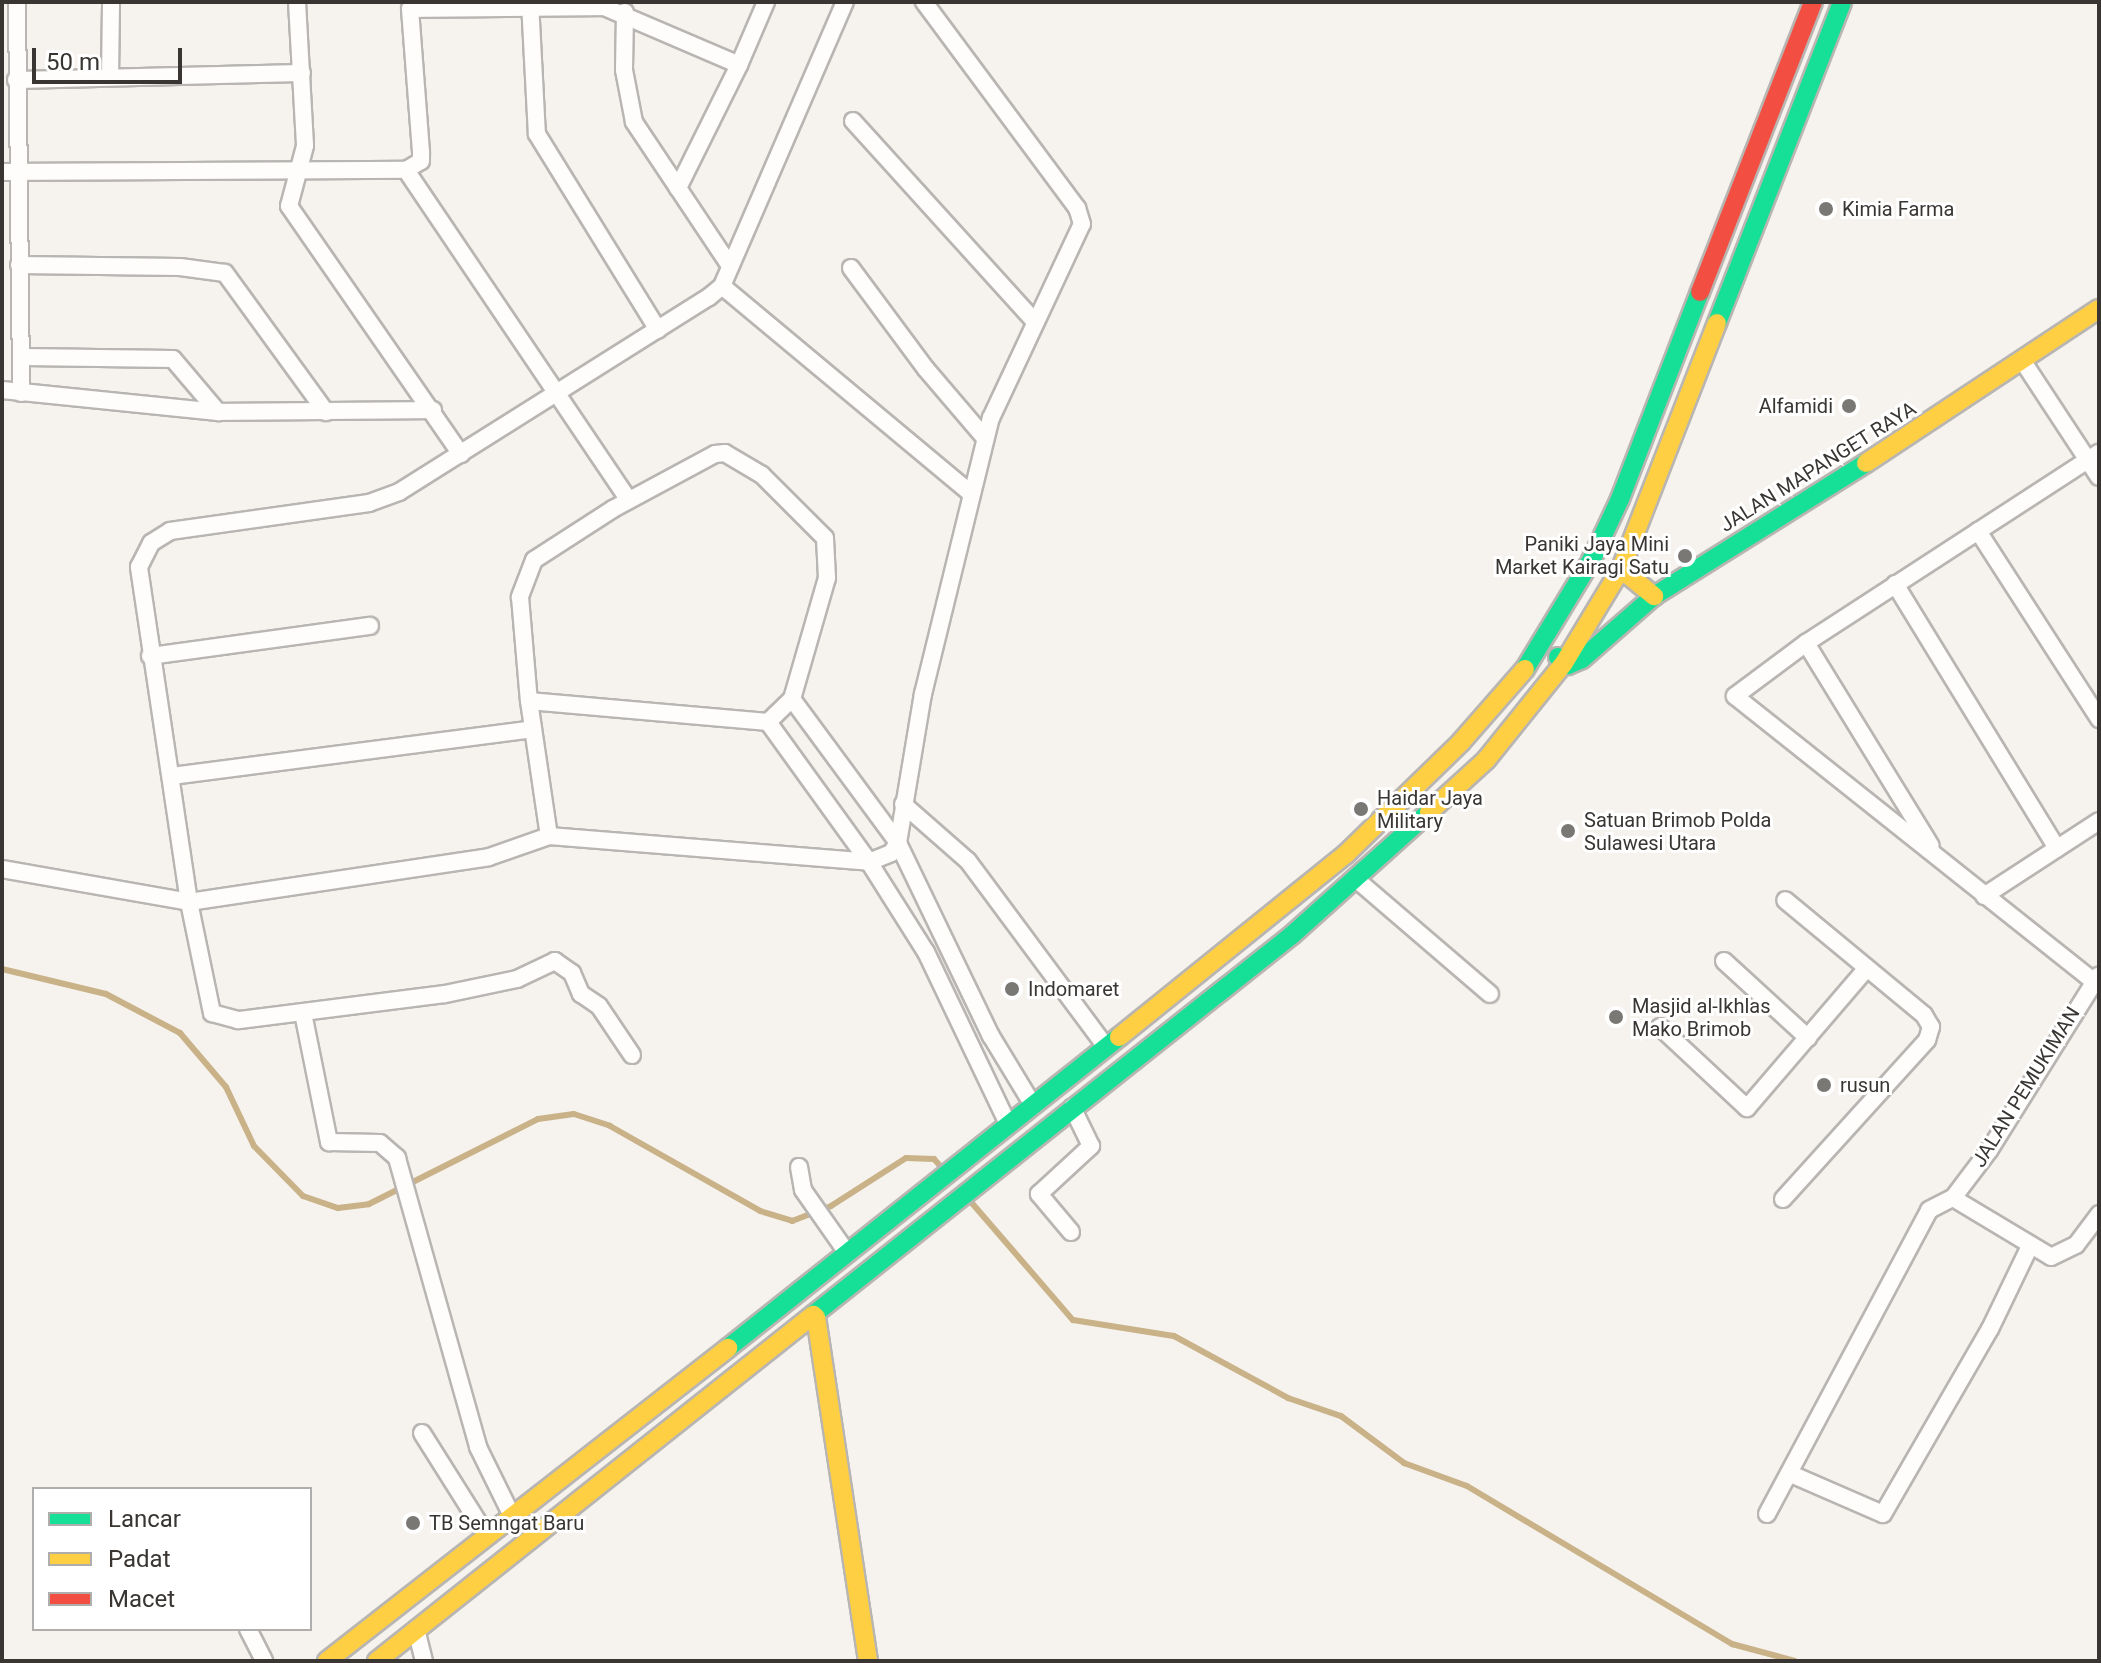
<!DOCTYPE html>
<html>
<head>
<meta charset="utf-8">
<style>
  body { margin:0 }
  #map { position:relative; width:2101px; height:1663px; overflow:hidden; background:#f6f3ee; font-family:Roboto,sans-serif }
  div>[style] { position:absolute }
  .stream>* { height:6px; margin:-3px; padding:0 3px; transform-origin:3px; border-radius:3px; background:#c9b188 }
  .roads { filter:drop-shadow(2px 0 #b8b5b2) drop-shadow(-2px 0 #b8b5b2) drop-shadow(0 2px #b8b5b2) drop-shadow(0 -2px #b8b5b2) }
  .street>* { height:16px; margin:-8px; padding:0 8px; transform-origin:8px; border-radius:8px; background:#fefdfc }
  .fast>* { height:18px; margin:-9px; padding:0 9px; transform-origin:9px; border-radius:9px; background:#16e098 }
  .slow>* { height:18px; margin:-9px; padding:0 9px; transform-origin:9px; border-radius:9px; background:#ffcf43 }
  .jam>* { height:18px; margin:-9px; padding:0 9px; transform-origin:9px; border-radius:9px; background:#f24e42 }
  .dots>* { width:22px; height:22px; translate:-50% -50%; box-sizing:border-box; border:4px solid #fff; border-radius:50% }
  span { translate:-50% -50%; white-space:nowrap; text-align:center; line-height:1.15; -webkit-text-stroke:6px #fff; paint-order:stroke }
  .poi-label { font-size:20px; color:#383532 }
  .left { translate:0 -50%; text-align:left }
  .right { translate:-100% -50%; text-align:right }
  .street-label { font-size:20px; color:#383532 }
  .frame { position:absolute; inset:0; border:4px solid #383532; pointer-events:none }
  .legend { position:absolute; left:32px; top:1487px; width:280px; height:144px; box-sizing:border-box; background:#fff; border:2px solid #afaead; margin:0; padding:10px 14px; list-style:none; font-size:24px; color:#383532 }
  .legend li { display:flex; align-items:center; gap:16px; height:40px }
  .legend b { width:40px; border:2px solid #afaead }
  .scale { position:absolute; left:32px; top:48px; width:150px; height:36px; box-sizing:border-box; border:4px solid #383532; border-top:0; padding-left:10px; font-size:24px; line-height:28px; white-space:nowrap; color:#383532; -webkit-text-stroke:6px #fff; paint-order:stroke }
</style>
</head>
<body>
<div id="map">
  <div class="stream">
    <div style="left:2px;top:969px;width:107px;rotate:13.5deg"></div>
    <div style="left:106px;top:994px;width:84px;rotate:27.8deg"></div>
    <div style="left:180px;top:1033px;width:71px;rotate:49.6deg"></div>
    <div style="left:226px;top:1087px;width:65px;rotate:64.6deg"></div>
    <div style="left:254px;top:1146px;width:70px;rotate:45.6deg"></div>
    <div style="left:303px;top:1196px;width:37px;rotate:19deg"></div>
    <div style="left:338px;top:1208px;width:31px;rotate:-7deg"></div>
    <div style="left:369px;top:1204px;width:189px;rotate:-26.7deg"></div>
    <div style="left:538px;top:1119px;width:36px;rotate:-8deg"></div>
    <div style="left:574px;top:1114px;width:38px;rotate:18deg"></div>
    <div style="left:610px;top:1126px;width:172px;rotate:29.5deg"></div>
    <div style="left:760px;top:1211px;width:34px;rotate:17deg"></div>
    <div style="left:792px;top:1221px;width:42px;rotate:-21deg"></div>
    <div style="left:831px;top:1206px;width:89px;rotate:-32.6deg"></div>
    <div style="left:906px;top:1158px;width:28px;rotate:2deg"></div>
    <div style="left:934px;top:1159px;width:13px;rotate:48deg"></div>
    <div style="left:971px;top:1202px;width:156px;rotate:49.2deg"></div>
    <div style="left:1073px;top:1320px;width:102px;rotate:9deg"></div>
    <div style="left:1174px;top:1336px;width:130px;rotate:28.5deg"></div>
    <div style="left:1288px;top:1398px;width:56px;rotate:18.8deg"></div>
    <div style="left:1341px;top:1416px;width:79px;rotate:36.7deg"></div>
    <div style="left:1404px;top:1463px;width:67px;rotate:20.1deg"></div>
    <div style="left:1467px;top:1486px;width:309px;rotate:30.8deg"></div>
    <div style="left:1732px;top:1644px;width:65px;rotate:15.1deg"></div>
  </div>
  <div class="roads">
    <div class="street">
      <div style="left:17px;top:2px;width:391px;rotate:89.4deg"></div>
      <div style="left:297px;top:2px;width:144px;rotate:86.8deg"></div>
      <div style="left:305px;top:146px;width:62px;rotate:104.9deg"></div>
      <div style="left:289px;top:206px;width:302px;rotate:55.3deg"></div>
      <div style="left:530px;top:2px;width:132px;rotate:87deg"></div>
      <div style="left:537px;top:134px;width:230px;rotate:58.3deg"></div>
      <div style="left:625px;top:12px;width:58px;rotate:91deg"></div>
      <div style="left:624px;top:70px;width:53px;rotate:79.1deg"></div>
      <div style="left:634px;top:122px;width:173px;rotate:56.3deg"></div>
      <div style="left:110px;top:77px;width:75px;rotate:-89.2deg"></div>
      <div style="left:16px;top:80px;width:286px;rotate:-1.4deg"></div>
      <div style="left:853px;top:121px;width:271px;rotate:47.8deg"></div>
      <div style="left:406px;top:170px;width:17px;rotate:-31deg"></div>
      <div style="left:421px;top:161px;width:9px;rotate:-90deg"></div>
      <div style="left:421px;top:152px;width:143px;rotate:-94.4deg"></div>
      <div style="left:410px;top:9px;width:194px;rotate:-0.6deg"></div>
      <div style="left:604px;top:7px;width:147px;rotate:23.2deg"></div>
      <div style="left:739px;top:65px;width:69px;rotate:-66.8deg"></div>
      <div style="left:2px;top:172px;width:404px;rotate:-0.3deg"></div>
      <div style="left:406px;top:170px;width:398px;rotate:56deg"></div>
      <div style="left:678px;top:188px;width:137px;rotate:-63.6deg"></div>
      <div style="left:19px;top:265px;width:161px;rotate:0.7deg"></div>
      <div style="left:180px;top:267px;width:45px;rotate:7.6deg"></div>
      <div style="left:225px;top:273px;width:172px;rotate:54deg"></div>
      <div style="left:851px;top:268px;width:126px;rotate:53.4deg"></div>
      <div style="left:926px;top:369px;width:91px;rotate:49.5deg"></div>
      <div style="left:722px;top:286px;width:325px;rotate:39.8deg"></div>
      <div style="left:24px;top:357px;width:149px;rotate:0.8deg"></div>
      <div style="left:173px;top:359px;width:70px;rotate:49.7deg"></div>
      <div style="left:2024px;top:363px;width:136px;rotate:56.7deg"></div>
      <div style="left:2px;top:390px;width:217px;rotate:5.8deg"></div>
      <div style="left:218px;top:412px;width:215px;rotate:-0.5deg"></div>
      <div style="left:1978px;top:531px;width:224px;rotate:57.2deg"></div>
      <div style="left:1895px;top:584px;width:310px;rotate:58.5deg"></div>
      <div style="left:1806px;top:643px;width:238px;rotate:58.4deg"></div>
      <div style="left:150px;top:656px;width:222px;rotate:-7.8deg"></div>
      <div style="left:792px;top:699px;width:179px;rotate:53.6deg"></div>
      <div style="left:898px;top:843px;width:214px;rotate:64.3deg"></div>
      <div style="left:991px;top:1036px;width:81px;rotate:58.7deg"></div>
      <div style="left:529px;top:701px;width:240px;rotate:5deg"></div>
      <div style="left:768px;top:722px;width:33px;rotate:-44deg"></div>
      <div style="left:792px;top:699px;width:126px;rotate:-73.9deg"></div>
      <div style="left:827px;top:578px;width:40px;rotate:-92.9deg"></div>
      <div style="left:825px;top:538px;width:89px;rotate:-135deg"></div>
      <div style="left:762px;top:475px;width:43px;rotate:-149.3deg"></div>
      <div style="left:725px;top:453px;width:10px;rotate:174deg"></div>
      <div style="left:715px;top:454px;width:116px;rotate:151.7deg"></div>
      <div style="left:613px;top:509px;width:94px;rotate:147.2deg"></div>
      <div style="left:534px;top:560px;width:40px;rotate:111deg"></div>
      <div style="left:520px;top:597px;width:104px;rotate:85.1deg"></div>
      <div style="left:529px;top:701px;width:136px;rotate:81.6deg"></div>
      <div style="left:768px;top:722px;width:173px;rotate:54.2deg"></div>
      <div style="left:869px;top:862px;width:107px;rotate:57.7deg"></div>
      <div style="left:926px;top:952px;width:191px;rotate:64.5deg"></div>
      <div style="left:172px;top:776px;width:364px;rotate:-7.4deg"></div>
      <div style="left:903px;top:804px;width:86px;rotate:41.2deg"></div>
      <div style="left:968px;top:861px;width:232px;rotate:53.4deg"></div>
      <div style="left:2px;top:869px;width:190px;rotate:10deg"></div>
      <div style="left:189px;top:902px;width:303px;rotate:-8.5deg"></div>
      <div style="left:489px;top:857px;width:64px;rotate:-19.3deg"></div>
      <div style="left:549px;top:836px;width:321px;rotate:4.6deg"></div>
      <div style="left:869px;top:862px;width:24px;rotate:-22deg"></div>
      <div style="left:891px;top:853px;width:12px;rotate:-55deg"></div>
      <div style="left:898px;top:843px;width:151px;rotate:-80.5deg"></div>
      <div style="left:923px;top:694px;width:284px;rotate:-76.2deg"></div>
      <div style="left:991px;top:418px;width:214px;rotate:-64.9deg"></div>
      <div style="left:1082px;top:224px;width:17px;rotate:-107deg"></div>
      <div style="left:1077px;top:208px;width:257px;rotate:-126.6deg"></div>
      <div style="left:1357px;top:880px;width:175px;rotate:40.6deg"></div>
      <div style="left:1984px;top:896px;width:137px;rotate:-33.1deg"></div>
      <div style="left:1724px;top:961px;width:114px;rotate:42.5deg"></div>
      <div style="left:2092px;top:980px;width:456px;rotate:-141.5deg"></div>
      <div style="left:1735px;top:696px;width:89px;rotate:-36.7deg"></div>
      <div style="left:1806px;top:643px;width:349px;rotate:-33deg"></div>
      <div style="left:303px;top:1013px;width:132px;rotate:78.6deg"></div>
      <div style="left:329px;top:1142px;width:51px;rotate:1.1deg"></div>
      <div style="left:380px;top:1143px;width:23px;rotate:41deg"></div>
      <div style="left:397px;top:1158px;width:300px;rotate:74.3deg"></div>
      <div style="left:478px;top:1447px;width:75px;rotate:63.8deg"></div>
      <div style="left:1660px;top:1027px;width:119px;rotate:43deg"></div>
      <div style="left:1747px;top:1108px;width:184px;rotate:-49.4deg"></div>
      <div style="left:632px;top:1055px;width:59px;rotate:-124deg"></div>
      <div style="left:599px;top:1006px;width:22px;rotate:-146deg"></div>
      <div style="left:581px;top:994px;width:23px;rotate:-113deg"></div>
      <div style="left:572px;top:973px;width:21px;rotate:-145deg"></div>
      <div style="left:555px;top:961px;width:42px;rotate:154.7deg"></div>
      <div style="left:517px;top:979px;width:74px;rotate:168.2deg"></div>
      <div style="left:445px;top:994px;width:209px;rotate:172.8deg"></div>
      <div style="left:238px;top:1020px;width:27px;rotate:-165deg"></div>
      <div style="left:212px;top:1013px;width:113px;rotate:-101.7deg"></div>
      <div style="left:189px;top:902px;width:339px;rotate:-98.5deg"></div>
      <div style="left:139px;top:567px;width:27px;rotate:-63deg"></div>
      <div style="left:151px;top:543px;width:22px;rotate:-32deg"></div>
      <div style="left:170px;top:531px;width:201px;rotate:-8deg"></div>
      <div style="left:369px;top:503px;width:32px;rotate:-20deg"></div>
      <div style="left:399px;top:492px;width:366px;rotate:-32.2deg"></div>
      <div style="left:709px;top:297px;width:17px;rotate:-40deg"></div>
      <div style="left:722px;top:286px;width:309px;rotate:-66.6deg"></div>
      <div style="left:799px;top:1167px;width:23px;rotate:80deg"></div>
      <div style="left:803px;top:1190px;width:78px;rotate:54.9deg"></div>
      <div style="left:1953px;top:1198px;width:61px;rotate:-52.9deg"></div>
      <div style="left:1990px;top:1149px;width:204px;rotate:-58deg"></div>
      <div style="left:1783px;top:1199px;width:215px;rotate:-47.8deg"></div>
      <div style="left:1927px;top:1040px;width:14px;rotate:-73deg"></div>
      <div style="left:1931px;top:1027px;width:14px;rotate:-120deg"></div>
      <div style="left:1924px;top:1015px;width:180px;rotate:-140.4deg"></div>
      <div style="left:1071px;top:1232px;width:50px;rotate:-130.1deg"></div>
      <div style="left:1039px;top:1194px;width:71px;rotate:-42.7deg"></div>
      <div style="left:1091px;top:1146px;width:43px;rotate:-116deg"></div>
      <div style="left:422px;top:1433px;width:118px;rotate:57.8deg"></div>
      <div style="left:1791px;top:1474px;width:100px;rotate:23.5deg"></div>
      <div style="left:1883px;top:1514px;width:214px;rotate:-60deg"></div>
      <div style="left:1990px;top:1329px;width:92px;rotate:-64.3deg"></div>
      <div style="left:1767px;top:1514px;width:344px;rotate:-61.9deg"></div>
      <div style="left:1929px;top:1210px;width:27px;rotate:-27deg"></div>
      <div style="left:1953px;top:1198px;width:114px;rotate:31deg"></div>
      <div style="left:2051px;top:1257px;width:28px;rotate:-26deg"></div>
      <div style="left:2076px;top:1245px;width:39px;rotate:-53deg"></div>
      <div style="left:248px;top:1629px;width:36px;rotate:63deg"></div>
      <div style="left:416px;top:1629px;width:33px;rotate:76deg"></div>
    </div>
    <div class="fast">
      <div style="left:1717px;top:323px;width:344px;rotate:-68.7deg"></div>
      <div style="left:1558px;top:657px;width:13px;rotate:39deg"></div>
      <div style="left:1568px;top:665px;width:15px;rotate:-23deg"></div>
      <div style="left:1582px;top:659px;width:96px;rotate:-41.2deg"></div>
      <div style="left:1654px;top:596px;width:250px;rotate:-32.1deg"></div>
      <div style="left:1525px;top:669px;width:129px;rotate:-58.7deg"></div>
      <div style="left:1592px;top:559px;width:66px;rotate:-65deg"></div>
      <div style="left:1620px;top:499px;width:222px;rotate:-68.9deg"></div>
      <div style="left:813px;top:1315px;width:611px;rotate:-38.43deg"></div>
      <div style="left:1292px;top:935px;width:184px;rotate:-41.9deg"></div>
      <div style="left:728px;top:1348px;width:500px;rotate:-38.5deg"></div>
    </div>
    <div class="slow">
      <div style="left:1866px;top:463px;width:279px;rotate:-33.5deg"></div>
      <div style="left:1621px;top:569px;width:43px;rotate:39.3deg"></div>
      <div style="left:1429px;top:812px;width:77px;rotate:-42.4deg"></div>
      <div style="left:1486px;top:760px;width:124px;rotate:-51.2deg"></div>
      <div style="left:1564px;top:663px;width:110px;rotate:-58.8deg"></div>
      <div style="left:1621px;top:569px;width:264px;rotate:-68.7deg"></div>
      <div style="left:1119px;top:1037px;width:292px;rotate:-38.9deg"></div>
      <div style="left:1346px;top:854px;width:161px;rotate:-44.2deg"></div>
      <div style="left:1461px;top:742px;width:97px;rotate:-48.8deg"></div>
      <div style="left:816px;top:1317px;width:348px;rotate:81.4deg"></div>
      <div style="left:327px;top:1661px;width:509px;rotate:-37.97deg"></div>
      <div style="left:377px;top:1661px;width:557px;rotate:-38.43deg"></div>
    </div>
    <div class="jam">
      <div style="left:1700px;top:292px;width:311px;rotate:-68.7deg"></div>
    </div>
  </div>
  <div class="dots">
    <div style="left:1826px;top:209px;background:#7a7874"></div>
    <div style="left:1849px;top:406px;background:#7a7874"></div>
    <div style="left:1685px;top:556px;background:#7a7874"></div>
    <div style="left:1361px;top:809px;background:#7a7874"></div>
    <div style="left:1568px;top:831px;background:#7a7874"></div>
    <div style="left:1012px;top:989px;background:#7a7874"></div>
    <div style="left:1616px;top:1017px;background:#7a7874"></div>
    <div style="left:1824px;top:1085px;background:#7a7874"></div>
    <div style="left:413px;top:1523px;background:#7a7874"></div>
  </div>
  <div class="poi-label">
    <span class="left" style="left:1842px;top:209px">Kimia Farma</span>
    <span class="right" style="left:1833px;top:406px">Alfamidi</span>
    <span class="right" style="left:1669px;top:556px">Paniki Jaya Mini<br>Market Kairagi Satu</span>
    <span class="left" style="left:1377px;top:810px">Haidar Jaya<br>Military</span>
    <span class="left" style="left:1584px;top:832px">Satuan Brimob Polda<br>Sulawesi Utara</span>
    <span class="left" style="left:1028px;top:989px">Indomaret</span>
    <span class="left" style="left:1632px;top:1018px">Masjid al-Ikhlas<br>Mako Brimob</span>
    <span class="left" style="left:1840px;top:1085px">rusun</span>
    <span class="left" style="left:429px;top:1523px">TB Semngat Baru</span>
  </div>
  <div class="street-label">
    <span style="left:1818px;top:467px;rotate:-32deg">JALAN MAPANGET RAYA</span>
    <span style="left:2026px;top:1087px;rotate:-58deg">JALAN PEMUKIMAN</span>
  </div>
  <div class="frame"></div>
  <ul class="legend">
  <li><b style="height:10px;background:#16e098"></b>Lancar</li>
  <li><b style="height:10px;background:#ffcf43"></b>Padat</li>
  <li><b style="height:10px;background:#f24e42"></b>Macet</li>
  </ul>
  <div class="scale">50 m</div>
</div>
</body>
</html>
